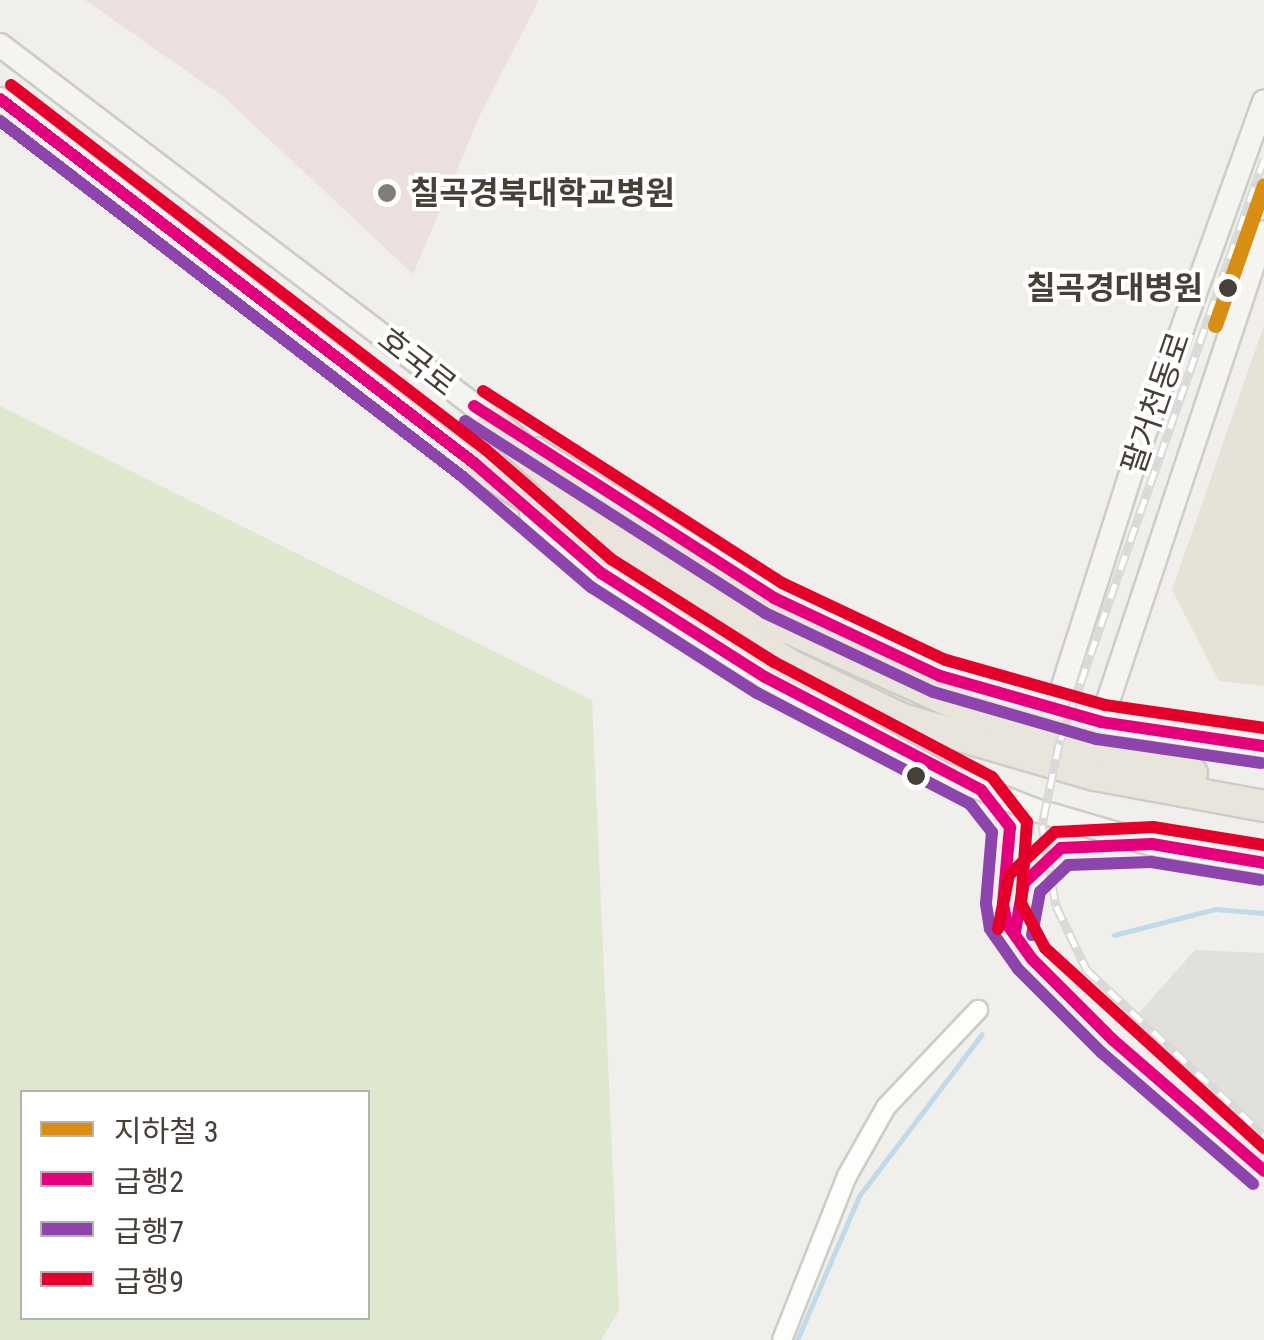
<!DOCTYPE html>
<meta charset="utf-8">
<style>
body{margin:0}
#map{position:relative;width:1264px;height:1340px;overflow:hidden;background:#f1efeb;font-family:"Roboto Condensed","Noto Sans KR",sans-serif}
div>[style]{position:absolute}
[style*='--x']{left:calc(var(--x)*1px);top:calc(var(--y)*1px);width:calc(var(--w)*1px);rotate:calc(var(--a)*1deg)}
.education>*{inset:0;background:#e6e2d7}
.medical>*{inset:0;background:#ebe0dd}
.green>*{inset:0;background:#dee8ce}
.parking>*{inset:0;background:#e2e0dc}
.stream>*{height:5px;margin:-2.5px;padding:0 2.5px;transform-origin:2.5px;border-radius:2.5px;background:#c0daea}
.roads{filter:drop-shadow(2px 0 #ceccc9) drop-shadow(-2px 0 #ceccc9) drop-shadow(0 2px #ceccc9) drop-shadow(0 -2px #ceccc9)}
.street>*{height:18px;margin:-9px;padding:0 9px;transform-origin:9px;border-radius:9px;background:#fdfdfc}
.secondary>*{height:22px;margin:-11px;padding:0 11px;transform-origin:11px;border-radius:11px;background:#f6f4f0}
.highway>*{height:30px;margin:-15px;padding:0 15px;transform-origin:15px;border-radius:15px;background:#eae5dc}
.rail>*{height:9px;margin-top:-4.5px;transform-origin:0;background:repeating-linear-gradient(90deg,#fff 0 15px,#d9d9d8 0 30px);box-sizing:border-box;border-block:2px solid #d9d9d8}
.bus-1>*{height:12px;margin:-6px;padding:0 6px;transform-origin:6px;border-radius:6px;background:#e5007d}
.bus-2>*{height:12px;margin:-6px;padding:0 6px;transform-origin:6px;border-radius:6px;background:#8e44ad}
.bus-3>*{height:12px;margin:-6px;padding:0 6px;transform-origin:6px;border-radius:6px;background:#e4002b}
.metro-1>*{height:15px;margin:-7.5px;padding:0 7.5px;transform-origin:7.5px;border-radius:7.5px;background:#d88e12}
.dots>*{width:28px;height:28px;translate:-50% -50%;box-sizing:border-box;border:5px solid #fff;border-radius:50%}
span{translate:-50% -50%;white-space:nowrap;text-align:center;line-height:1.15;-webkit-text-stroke:8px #fff;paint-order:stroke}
.poi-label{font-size:32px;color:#464038;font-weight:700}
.left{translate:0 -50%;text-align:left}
.stop-label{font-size:32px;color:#464038;font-weight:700}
.right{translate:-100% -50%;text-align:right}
.street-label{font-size:32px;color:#464038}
.legend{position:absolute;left:20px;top:1090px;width:350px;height:230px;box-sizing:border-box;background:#fff;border:2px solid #b5b3af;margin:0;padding:12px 18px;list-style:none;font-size:30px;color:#464038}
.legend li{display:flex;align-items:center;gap:20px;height:50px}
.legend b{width:50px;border:2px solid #b5b3af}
</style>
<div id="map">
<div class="education">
<i style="clip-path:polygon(1264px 325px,1264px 686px,1219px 681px,1172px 590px)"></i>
</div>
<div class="medical">
<i style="clip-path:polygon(85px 0,539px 0,481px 113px,413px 274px,225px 98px)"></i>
</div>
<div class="green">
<i style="clip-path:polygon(evenodd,0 406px,592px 700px,619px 1310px,601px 1340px,0 1340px,0 406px,22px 1092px,368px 1092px,368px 1318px,22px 1318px,22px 1092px)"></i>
</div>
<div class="parking">
<i style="clip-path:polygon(1195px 950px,1264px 953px,1264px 1148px,1126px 1027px)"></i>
</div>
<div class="stream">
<i style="--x:1114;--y:935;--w:104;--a:-14.4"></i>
<i style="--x:1215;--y:909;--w:49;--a:4.7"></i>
<i style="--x:797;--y:1340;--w:157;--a:-66.7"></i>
<i style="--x:859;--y:1196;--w:203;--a:-52.8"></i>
</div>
<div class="roads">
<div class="street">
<i style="--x:782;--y:1340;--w:176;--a:-68.4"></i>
<i style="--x:847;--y:1176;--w:79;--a:-60.5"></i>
<i style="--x:886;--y:1107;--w:134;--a:-46.5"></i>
</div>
<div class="secondary">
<i style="--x:0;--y:45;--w:634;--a:37.25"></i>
<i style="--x:0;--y:99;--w:611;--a:37.62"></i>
<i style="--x:536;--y:449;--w:281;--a:32"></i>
<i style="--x:774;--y:598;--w:183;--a:25.2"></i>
<i style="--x:940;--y:676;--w:167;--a:15.9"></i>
<i style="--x:1101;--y:722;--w:165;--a:8.4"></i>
<i style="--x:531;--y:513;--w:92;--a:40.6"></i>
<i style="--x:601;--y:573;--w:194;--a:32.4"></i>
<i style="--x:765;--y:677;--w:200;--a:28.6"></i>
<i style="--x:941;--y:773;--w:98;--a:21.6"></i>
<i style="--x:1032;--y:809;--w:125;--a:16.3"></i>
<i style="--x:1152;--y:844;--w:114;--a:9.6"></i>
<i style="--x:1056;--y:708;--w:260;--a:-72.3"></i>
<i style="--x:1135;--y:460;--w:381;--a:-70.2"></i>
<i style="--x:1101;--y:722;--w:516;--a:-71.6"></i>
</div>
<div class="highway">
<i style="--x:492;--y:422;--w:120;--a:42.3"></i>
<i style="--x:581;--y:503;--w:242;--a:31.1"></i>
<i style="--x:788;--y:628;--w:194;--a:24.3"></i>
<i style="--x:965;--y:708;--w:236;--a:16"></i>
<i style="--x:474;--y:463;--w:377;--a:32.6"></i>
<i style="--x:792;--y:666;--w:122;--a:25.7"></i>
<i style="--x:902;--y:719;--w:201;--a:16.2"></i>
<i style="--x:1095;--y:775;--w:172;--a:10.4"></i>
</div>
</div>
<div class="rail">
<i style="--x:1264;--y:159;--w:620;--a:109.31"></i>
<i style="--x:1059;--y:744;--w:83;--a:101.9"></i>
<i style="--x:1042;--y:825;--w:82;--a:80.2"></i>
<i style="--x:1056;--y:906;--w:71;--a:64.2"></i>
<i style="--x:1087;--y:970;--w:242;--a:43"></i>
</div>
<div class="bus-1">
<i style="--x:0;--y:99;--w:598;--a:37.52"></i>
<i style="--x:474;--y:463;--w:168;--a:40.9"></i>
<i style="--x:601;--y:573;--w:194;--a:32.4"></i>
<i style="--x:765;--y:677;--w:244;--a:27.6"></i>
<i style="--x:981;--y:790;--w:47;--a:51.9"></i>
<i style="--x:1010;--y:827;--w:77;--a:95.2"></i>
<i style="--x:1003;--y:904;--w:20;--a:79"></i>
<i style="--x:1007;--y:924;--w:43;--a:54.5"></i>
<i style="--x:1032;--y:959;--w:115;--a:45"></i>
<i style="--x:1113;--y:1040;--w:200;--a:40.9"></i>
<i style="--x:474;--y:406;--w:356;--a:32.6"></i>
<i style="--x:774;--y:598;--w:183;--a:25.2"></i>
<i style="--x:940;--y:676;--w:167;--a:15.9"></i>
<i style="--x:1101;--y:722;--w:165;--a:8.4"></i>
<i style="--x:1015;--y:932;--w:50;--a:-79.6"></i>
<i style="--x:1024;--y:883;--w:51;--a:-43.4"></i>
<i style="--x:1061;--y:848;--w:91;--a:-2.5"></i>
<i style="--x:1152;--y:844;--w:114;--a:9.6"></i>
</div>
<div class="bus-2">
<i style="--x:0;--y:121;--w:584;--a:37.56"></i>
<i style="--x:463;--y:477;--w:169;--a:40.7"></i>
<i style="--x:591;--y:587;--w:197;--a:32.6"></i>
<i style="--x:757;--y:693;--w:240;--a:27.5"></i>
<i style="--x:970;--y:804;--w:36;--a:52"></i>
<i style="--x:992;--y:832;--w:72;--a:94.8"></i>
<i style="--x:986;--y:904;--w:25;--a:81"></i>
<i style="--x:990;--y:929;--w:49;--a:55"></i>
<i style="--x:1018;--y:969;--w:119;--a:45"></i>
<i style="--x:1102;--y:1053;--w:200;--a:40.9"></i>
<i style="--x:465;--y:421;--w:356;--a:32.6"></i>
<i style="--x:765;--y:613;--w:186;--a:25.2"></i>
<i style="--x:933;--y:692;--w:170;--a:16.1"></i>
<i style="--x:1096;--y:739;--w:167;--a:8.3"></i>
<i style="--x:1032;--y:935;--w:44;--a:-79.5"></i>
<i style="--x:1040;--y:892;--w:39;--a:-44"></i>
<i style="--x:1068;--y:865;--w:83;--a:-2.1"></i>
<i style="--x:1151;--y:862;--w:111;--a:9.3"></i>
</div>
<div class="bus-3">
<i style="--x:11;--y:85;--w:598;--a:37.52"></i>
<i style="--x:485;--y:449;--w:167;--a:41.1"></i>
<i style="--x:611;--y:559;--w:193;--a:32.3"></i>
<i style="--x:774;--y:662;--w:246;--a:27.8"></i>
<i style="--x:992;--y:777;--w:57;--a:52.1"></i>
<i style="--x:1027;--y:822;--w:81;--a:94.2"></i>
<i style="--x:1021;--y:903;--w:51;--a:61.9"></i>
<i style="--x:1045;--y:948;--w:297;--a:42.4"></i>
<i style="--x:483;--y:391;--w:355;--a:32.7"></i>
<i style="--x:782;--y:583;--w:181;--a:25.2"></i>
<i style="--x:946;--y:660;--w:165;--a:15.8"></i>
<i style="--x:1105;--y:705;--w:161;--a:8.2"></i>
<i style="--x:998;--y:929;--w:55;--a:-78.5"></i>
<i style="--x:1009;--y:875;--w:63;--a:-43.1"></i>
<i style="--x:1055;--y:832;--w:98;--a:-2.9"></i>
<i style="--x:1153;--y:827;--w:112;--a:9.2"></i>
</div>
<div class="metro-1">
<i style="--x:1215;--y:325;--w:148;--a:-70.7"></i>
</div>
<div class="dots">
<i style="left:387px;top:193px;background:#827d77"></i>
<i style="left:1228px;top:288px;background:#464038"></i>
<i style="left:916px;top:776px;background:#464038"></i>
</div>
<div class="poi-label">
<span class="left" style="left:410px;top:193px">칠곡경북대학교병원</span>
</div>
<div class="stop-label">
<span class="right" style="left:1203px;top:288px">칠곡경대병원</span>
</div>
<div class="street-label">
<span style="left:417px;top:362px;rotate:38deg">호국로</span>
<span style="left:1156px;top:403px;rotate:-71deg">팔거천동로</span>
</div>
<ul class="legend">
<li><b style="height:12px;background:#d88e12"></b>지하철 3</li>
<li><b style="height:12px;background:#e5007d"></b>급행2</li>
<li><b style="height:12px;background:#8e44ad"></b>급행7</li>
<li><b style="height:12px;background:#e4002b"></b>급행9</li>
</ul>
</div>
